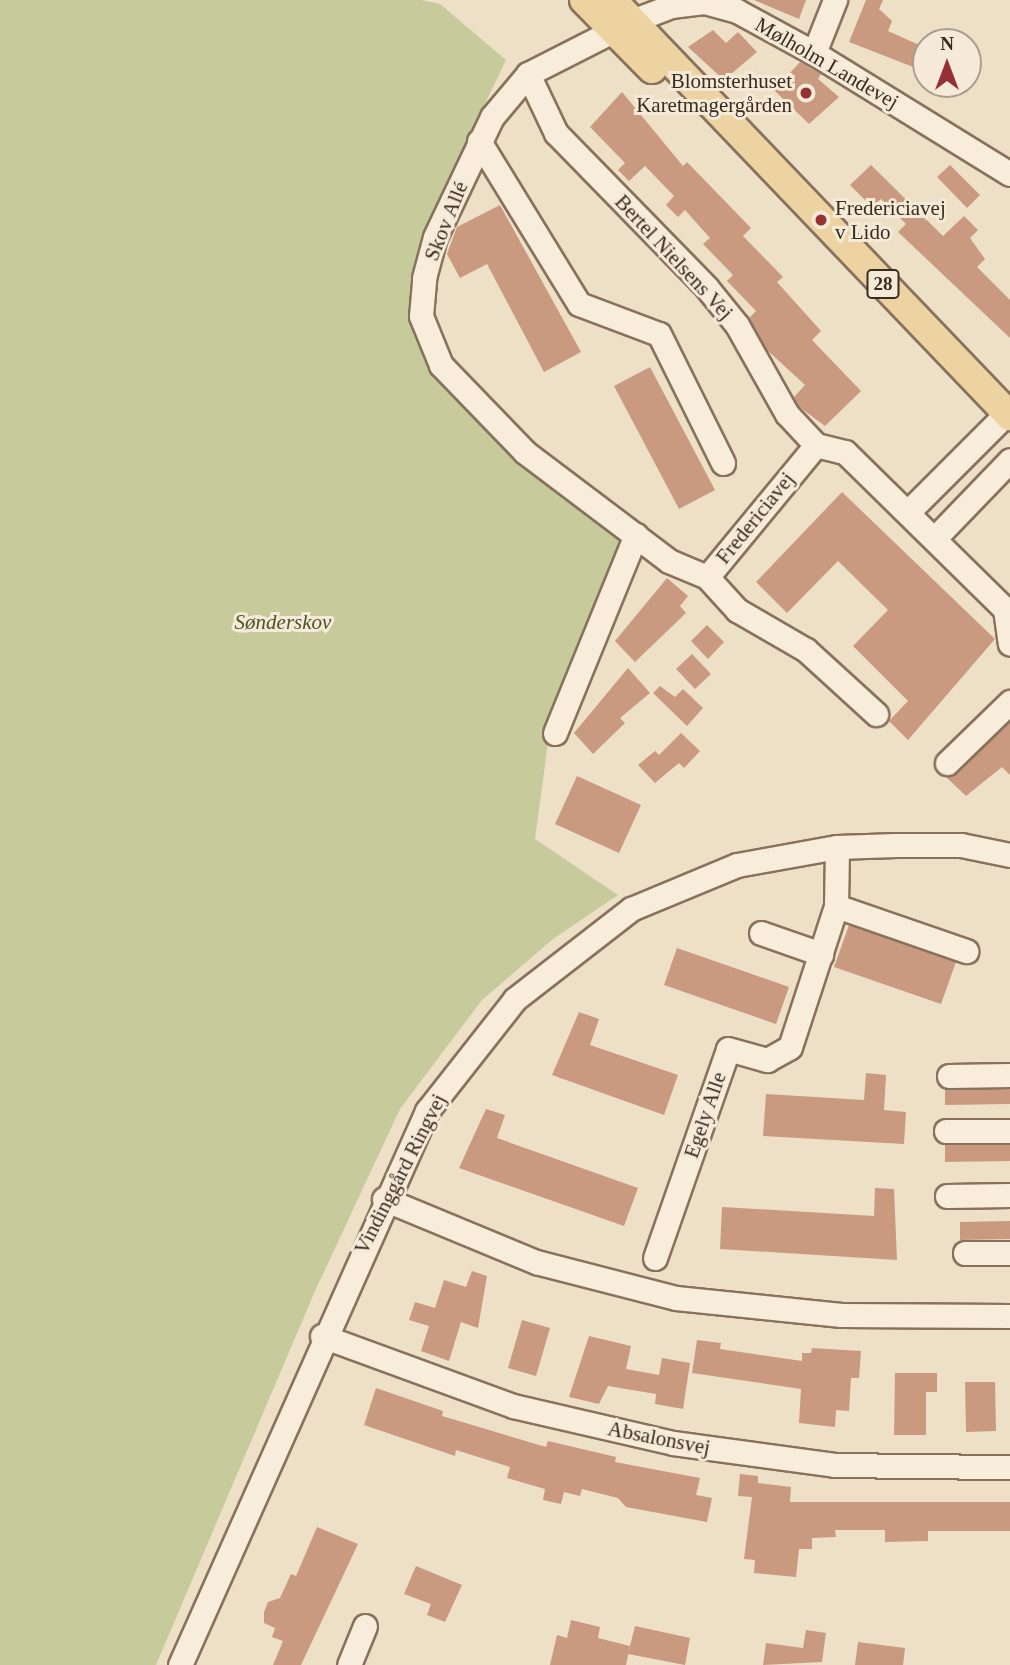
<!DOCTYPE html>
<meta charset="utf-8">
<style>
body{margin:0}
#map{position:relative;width:1010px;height:1665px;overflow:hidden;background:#ede0c7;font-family:"Times New Roman",serif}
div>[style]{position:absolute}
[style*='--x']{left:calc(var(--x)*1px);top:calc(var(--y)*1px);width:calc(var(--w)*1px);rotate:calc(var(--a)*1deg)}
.green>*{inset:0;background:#c7cb9c}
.building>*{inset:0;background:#c99a7f}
.roads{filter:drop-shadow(2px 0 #88725d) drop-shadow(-2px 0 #88725d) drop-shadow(0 2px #88725d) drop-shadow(0 -2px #88725d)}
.minor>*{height:23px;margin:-11.5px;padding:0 11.5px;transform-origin:11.5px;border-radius:11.5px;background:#f8eddb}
.major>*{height:28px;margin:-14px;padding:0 14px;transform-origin:14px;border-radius:14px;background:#edd2a2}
.dots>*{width:19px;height:19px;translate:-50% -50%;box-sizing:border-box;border:4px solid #f4ead7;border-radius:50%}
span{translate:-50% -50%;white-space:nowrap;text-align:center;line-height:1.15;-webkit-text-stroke:6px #f4ead7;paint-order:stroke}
.shield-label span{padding:2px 5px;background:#f4ead7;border:2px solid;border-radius:5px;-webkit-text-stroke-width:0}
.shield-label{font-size:19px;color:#392b20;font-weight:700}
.street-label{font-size:21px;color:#392b20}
.poi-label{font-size:21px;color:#392b20}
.right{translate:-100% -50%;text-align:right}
.left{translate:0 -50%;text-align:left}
.park-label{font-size:21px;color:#4b5428;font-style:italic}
.north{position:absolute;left:912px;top:28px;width:70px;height:70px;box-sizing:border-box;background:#f4ead7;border:2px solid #a99e8e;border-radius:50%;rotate:0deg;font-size:19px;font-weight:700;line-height:28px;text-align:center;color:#392b20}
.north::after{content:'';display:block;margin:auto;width:24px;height:32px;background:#943036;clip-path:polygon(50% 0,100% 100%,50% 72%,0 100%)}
</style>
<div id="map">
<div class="green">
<i style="clip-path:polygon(0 0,421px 0,440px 4px,506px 60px,428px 223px,416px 266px,444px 379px,624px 535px,552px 713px,535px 839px,618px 895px,553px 939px,482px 1000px,400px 1109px,315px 1291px,156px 1665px,0 1665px)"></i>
</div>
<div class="building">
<i style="clip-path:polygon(754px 0,806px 0,799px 19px)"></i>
<i style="clip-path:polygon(866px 0,883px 0,879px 9px,892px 21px,888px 31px,926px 48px,926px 72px,849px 42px)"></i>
<i style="clip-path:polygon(713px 30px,726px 43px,738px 32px,757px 52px,724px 80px,688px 47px)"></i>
<i style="clip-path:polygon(800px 62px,821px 74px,818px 79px,839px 97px,809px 124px,774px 90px)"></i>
<i style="clip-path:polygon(622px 92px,683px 166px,687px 162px,751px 228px,743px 236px,783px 277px,777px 282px,821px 331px,812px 340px,861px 391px,825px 426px,798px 406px,794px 397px,805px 385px,767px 350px,749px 318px,756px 311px,727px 281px,733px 275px,703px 244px,710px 238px,685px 210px,678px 217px,666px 205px,674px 196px,645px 166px,629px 181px,618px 170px,625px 163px,590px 127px)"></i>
<i style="clip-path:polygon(871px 165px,943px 236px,964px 216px,978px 230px,970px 238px,985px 259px,977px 267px,1010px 300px,1010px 338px,898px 232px,906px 224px,881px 199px,872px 207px,850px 185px)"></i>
<i style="clip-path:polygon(950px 165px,980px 195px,967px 208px,937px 177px)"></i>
<i style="clip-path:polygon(500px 205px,581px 352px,544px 372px,487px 264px,460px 278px,447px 254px,457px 227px)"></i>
<i style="clip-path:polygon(650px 367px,715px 490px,679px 509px,614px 386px)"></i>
<i style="clip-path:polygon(842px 492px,995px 639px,908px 740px,889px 721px,908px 701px,853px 646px,888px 610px,838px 561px,787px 613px,756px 582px)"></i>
<i style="clip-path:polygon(667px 578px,688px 596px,680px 606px,686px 613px,635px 662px,615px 641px)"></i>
<i style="clip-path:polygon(707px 625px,724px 642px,708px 659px,691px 641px)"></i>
<i style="clip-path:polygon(692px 654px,711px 674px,695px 689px,676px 669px)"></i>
<i style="clip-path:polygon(628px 668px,650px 693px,620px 718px,625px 723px,593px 754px,574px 733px)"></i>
<i style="clip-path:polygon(660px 686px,675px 697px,683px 689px,703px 708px,687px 726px,653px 693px)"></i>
<i style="clip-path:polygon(1010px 721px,1010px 775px,1002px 767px,966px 796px,946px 777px)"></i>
<i style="clip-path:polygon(681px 733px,700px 751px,684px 768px,679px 763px,655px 783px,638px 765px,655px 751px,659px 755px)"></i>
<i style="clip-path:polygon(577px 776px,641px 805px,619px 853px,555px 824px)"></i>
<i style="clip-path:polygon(849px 925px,956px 962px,941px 1004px,834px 967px)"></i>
<i style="clip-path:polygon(677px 948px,789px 987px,776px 1024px,664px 985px)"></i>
<i style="clip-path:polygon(579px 1012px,599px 1019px,590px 1045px,678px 1075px,664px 1115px,552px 1075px)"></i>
<i style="clip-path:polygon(866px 1073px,886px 1075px,884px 1110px,906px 1112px,904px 1144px,763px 1136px,766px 1094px,864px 1100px)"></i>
<i style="clip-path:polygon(945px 1089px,1010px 1089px,1010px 1104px,945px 1105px)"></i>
<i style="clip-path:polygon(486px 1109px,505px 1115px,497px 1138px,638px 1188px,624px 1226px,459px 1168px)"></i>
<i style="clip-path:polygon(945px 1145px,1010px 1145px,1010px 1161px,945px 1162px)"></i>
<i style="clip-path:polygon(875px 1188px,894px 1189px,897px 1260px,720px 1249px,722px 1207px,874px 1216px)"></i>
<i style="clip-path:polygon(1010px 1221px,1010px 1239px,960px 1240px,960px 1222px)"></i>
<i style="clip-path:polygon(472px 1271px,487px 1276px,478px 1328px,461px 1322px,449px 1361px,421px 1351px,429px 1326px,409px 1320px,415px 1302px,435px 1308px,444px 1280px,466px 1287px)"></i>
<i style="clip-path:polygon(522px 1320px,550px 1328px,536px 1376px,508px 1368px)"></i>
<i style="clip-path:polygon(589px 1336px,631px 1346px,626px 1369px,659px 1375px,662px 1358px,690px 1363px,683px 1409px,655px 1404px,656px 1394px,608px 1386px,599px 1404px,569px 1397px)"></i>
<i style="clip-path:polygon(697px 1340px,721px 1343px,720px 1349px,802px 1361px,802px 1353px,811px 1353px,812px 1348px,861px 1351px,859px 1378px,851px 1378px,849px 1411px,836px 1410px,835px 1427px,799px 1423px,801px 1389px,692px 1373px)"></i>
<i style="clip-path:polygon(895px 1373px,937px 1373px,937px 1392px,926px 1392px,926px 1435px,894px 1435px)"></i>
<i style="clip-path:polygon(965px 1382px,995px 1382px,996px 1431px,966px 1432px)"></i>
<i style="clip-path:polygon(376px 1388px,443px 1411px,442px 1416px,546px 1447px,548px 1441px,616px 1457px,615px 1462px,700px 1478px,696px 1495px,712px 1498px,707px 1522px,626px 1507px,618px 1498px,582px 1489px,580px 1496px,564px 1492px,561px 1504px,543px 1500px,545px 1489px,507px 1478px,510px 1467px,456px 1450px,455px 1456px,364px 1425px)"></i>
<i style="clip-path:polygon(740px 1474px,758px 1476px,758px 1483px,791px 1487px,790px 1502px,1010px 1502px,1010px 1531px,928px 1531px,928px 1541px,885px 1542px,885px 1530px,835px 1530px,836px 1537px,812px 1538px,812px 1549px,799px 1549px,796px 1577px,754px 1573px,755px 1560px,744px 1559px,752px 1497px,738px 1496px)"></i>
<i style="clip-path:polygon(317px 1527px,358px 1544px,301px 1665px,273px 1665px,283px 1641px,272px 1637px,275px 1628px,264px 1623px,264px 1612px,268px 1602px,280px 1598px,291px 1574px,296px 1576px)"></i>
<i style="clip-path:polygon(416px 1566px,462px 1585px,445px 1622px,427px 1615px,431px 1604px,404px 1594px)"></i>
<i style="clip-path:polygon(571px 1620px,600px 1627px,598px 1638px,630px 1646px,626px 1665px,550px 1665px,557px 1635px,567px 1638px)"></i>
<i style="clip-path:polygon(635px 1626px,690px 1638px,685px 1665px,628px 1654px)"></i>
<i style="clip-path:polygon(806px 1630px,826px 1633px,822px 1662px,763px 1665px,766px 1643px,803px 1648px)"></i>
<i style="clip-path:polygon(858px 1642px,905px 1648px,903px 1665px,855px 1665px)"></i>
</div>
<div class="roads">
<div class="minor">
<i style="--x:814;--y:53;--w:57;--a:-68.4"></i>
<i style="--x:528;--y:74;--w:65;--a:64.6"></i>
<i style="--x:556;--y:133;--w:216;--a:45.7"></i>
<i style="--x:707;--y:288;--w:48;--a:51"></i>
<i style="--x:737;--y:325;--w:102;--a:60.7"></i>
<i style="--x:787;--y:414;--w:42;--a:46.9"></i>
<i style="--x:479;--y:141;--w:191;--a:58.5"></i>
<i style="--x:579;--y:304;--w:85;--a:20.6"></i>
<i style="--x:659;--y:334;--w:144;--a:63.6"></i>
<i style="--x:816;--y:445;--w:171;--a:129.5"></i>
<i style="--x:707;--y:577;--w:45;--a:47.7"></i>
<i style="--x:737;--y:610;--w:80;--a:30.1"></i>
<i style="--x:806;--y:650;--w:95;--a:42.4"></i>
<i style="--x:816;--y:445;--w:30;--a:14"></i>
<i style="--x:845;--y:452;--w:224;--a:44.5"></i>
<i style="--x:1005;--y:609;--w:35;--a:82"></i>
<i style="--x:908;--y:512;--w:140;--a:-45"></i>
<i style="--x:935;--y:538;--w:108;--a:-46.1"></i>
<i style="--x:707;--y:577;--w:41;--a:-157.2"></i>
<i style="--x:669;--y:561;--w:181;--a:-142.9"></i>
<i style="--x:525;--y:452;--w:121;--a:-134"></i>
<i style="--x:441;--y:365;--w:53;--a:-112.2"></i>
<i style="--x:421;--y:316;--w:38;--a:-85"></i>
<i style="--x:424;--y:278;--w:42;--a:-75"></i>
<i style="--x:435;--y:237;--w:133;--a:-64.6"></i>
<i style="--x:492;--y:117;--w:56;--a:-50.1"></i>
<i style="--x:528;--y:74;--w:117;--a:-27"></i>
<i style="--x:632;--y:21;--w:42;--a:-21"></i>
<i style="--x:671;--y:6;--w:33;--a:-7"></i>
<i style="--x:704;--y:2;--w:34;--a:15"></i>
<i style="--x:737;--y:11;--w:88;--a:28.6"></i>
<i style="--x:814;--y:53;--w:230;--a:31.7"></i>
<i style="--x:555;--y:733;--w:214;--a:-67.8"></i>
<i style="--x:947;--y:763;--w:88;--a:-44.1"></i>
<i style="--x:836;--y:906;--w:138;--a:19.1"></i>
<i style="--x:761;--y:933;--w:64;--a:19.3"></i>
<i style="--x:949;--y:1076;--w:61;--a:-0.9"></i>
<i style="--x:946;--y:1131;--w:64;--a:0"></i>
<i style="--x:947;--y:1196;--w:63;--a:-0.9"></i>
<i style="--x:384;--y:1199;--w:165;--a:22.5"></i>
<i style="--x:536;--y:1262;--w:145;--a:14.4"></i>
<i style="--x:676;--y:1298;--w:166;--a:5.9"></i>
<i style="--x:841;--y:1315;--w:169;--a:0.3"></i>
<i style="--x:965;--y:1253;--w:45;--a:0"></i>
<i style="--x:655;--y:1258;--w:221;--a:-70.7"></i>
<i style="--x:728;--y:1049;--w:41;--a:15.8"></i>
<i style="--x:767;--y:1060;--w:26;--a:-29"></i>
<i style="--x:790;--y:1047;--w:148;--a:-71.9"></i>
<i style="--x:836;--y:906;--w:59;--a:-89"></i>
<i style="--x:322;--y:1336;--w:203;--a:20.1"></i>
<i style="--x:513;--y:1406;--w:164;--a:13"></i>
<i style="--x:673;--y:1443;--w:163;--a:7.7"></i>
<i style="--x:835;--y:1465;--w:175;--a:0.7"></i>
<i style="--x:180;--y:1665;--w:607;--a:-65.97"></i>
<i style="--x:427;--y:1111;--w:142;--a:-51.8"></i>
<i style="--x:515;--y:999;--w:147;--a:-37.8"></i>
<i style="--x:631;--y:909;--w:115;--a:-22.5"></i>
<i style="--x:737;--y:865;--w:102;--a:-10.2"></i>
<i style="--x:837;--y:847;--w:59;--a:-1.9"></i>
<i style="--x:896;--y:845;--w:65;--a:0"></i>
<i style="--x:961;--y:845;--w:50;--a:11.5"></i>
<i style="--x:349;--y:1665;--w:42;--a:-67.7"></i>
</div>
<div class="major">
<i style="--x:584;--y:0;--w:97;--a:45.4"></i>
<i style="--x:612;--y:0;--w:576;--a:46.27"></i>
</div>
</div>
<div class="dots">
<i style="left:806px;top:93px;background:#943036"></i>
<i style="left:821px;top:220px;background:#943036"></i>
</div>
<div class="shield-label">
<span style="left:883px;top:284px">28</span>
</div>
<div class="street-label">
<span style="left:827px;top:63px;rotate:30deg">Mølholm Landevej</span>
<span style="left:446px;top:221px;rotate:-68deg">Skov Allé</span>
<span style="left:674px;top:257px;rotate:47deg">Bertel Nielsens Vej</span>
<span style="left:755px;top:518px;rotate:-51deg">Fredericiavej</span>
<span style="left:705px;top:1115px;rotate:-71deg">Egely Alle</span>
<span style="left:400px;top:1174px;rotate:-63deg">Vindinggård Ringvej</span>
<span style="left:659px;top:1438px;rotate:11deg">Absalonsvej</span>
</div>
<div class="poi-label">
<span class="right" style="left:792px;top:93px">Blomsterhuset<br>Karetmagergården</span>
<span class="left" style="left:835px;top:220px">Fredericiavej<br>v Lido</span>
</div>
<div class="park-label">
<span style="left:283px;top:622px">Sønderskov</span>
</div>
<div class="north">N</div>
</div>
